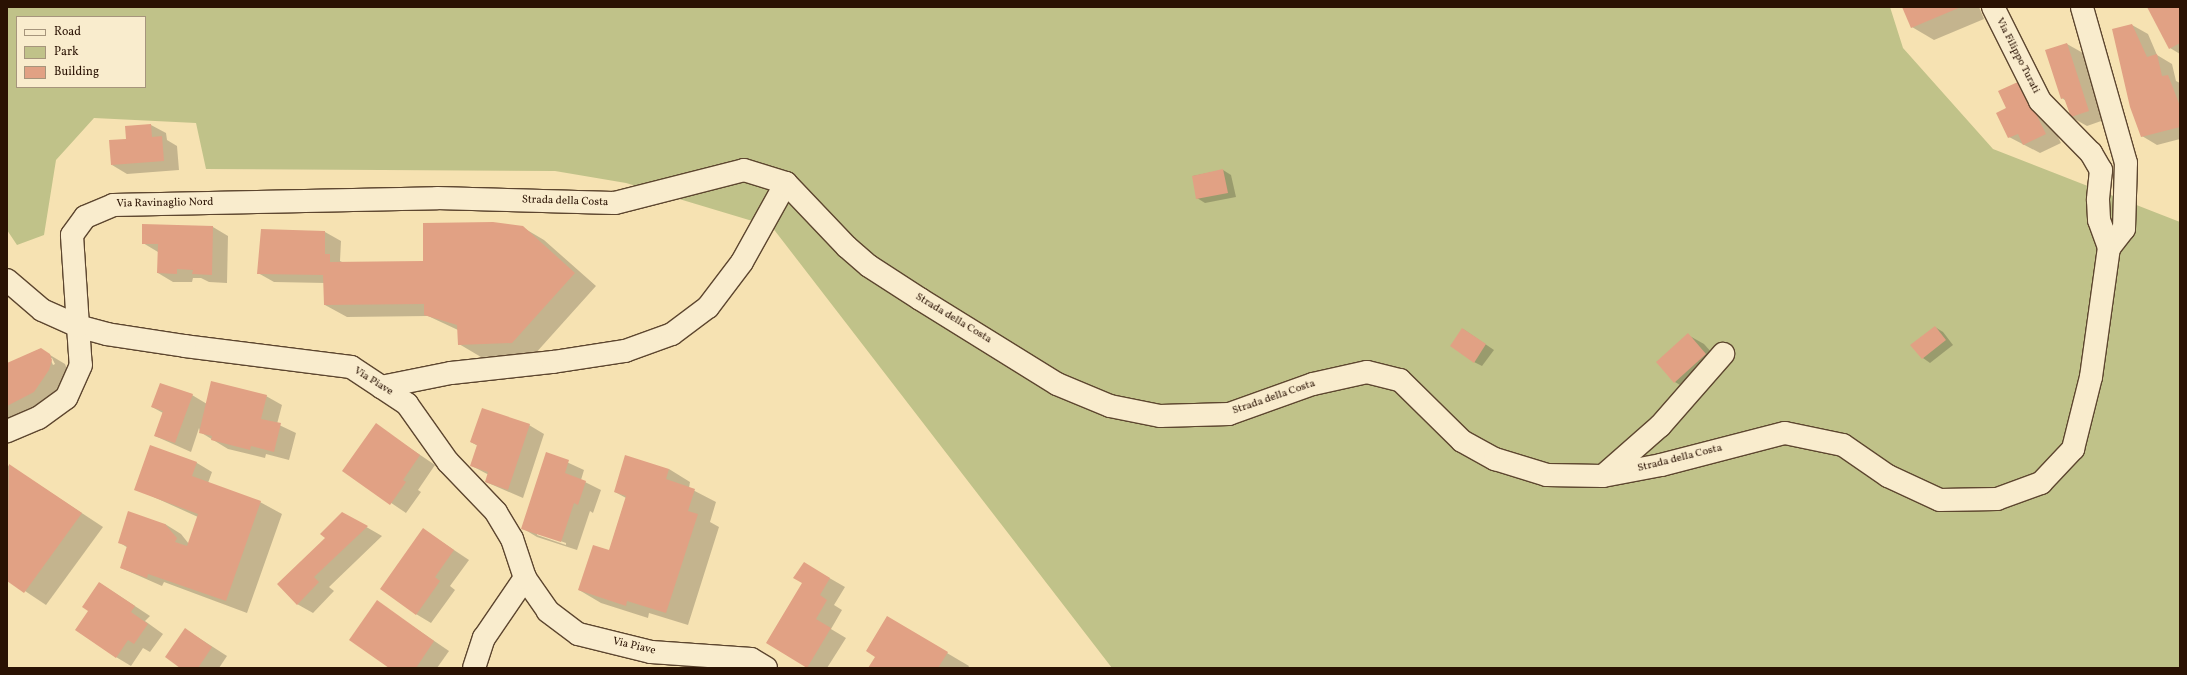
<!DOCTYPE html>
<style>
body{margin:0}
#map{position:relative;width:2187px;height:675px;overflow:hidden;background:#f6e2b2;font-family:Vollkorn,serif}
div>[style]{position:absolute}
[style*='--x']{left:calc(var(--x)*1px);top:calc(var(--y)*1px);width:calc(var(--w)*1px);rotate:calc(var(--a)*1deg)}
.green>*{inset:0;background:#c0c289}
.shadow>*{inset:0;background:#0003}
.building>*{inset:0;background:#e1a184}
.roads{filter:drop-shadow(1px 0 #5d462f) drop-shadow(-1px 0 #5d462f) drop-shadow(0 1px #5d462f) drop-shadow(0 -1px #5d462f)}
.minor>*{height:22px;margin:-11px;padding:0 11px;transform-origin:11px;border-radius:11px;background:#f9eccd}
span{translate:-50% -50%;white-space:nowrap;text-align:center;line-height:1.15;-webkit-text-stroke:3px #f9eccd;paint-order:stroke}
.street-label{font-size:11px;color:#2a1203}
.frame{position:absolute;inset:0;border:8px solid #2a1203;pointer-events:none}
.legend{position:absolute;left:16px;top:16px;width:130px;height:72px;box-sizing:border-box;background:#f9eccd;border:1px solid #a6957c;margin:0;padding:5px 7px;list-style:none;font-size:12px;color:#2a1203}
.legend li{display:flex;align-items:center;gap:8px;height:20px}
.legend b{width:20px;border:1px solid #a6957c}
</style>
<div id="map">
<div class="green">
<i style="clip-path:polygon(evenodd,7px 7px,1890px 7px,1903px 48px,1993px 149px,2180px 222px,2180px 668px,1112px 668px,772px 227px,626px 183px,555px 171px,206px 169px,196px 123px,94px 118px,56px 160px,44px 235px,17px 245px,7px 230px,7px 7px,17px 17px,145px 17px,145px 87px,17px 87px,17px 17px)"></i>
</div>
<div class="shadow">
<i style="clip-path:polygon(1903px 7px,1979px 7px,1984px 19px,1934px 40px,1912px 27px)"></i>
<i style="clip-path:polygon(2148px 7px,2180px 7px,2180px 54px,2170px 48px)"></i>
<i style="clip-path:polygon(2132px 25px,2148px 34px,2157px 55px,2172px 64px,2176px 81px,2180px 83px,2180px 139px,2157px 145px,2142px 136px)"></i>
<i style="clip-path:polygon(2067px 44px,2083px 53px,2104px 120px,2087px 126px,2071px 117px,2066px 101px,2062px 98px,2047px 50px)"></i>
<i style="clip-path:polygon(2035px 91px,2061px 143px,2040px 153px,2009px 137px,2007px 108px)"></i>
<i style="clip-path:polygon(151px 125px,166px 133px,167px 140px,177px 146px,179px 170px,127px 174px,112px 165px)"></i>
<i style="clip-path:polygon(1223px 170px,1231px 175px,1236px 197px,1205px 203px,1197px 198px,1193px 176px)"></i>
<i style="clip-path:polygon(143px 225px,213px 227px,228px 236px,227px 283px,209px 282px,201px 278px,193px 278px,192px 282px,173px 282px,158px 273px,158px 252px,143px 243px)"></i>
<i style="clip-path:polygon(522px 227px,544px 240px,596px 286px,534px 355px,481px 357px,459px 344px,458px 330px,428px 316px,347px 317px,325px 305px,325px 283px,274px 282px,258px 273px,262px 230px,325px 232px,341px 241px,340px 261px,344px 263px,424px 262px)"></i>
<i style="clip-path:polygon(1935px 327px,1943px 332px,1953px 345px,1930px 363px,1923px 358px)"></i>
<i style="clip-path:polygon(1463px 329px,1494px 350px,1482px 366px,1474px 362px)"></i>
<i style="clip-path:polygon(1688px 335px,1704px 344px,1721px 363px,1690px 391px,1675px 382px)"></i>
<i style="clip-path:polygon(evenodd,40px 349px,65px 364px,67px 369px,64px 379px,49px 400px,7px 421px,7px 364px,40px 349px,50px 358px,52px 358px,55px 364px,53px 365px,50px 358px)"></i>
<i style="clip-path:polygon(192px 395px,207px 404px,266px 396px,282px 405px,277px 424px,296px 433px,289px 460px,266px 454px,265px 458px,228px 449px,200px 432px,199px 428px,191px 452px,155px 436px,163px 413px,152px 407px)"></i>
<i style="clip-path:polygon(376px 425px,435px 465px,418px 490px,421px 492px,406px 513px,344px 471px)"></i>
<i style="clip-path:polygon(529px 425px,544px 434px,523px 498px,486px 482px,489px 475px,472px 466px,478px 446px,471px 442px)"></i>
<i style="clip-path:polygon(150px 447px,197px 463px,212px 472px,208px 483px,260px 502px,282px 514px,247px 613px,164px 582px,162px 586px,121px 568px,128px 548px,119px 542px,165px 524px,181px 534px,189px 544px,198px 517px,136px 489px)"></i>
<i style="clip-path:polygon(evenodd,547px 453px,584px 470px,581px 480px,601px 490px,593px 513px,590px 511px,577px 550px,537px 537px,522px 528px,547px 453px,537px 533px,566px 543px,566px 545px,537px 535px,537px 533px)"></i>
<i style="clip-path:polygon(9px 465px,103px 527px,46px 605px,7px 579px,7px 468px)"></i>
<i style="clip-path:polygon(669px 469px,690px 482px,689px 488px,716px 502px,710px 522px,719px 527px,688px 625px,649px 613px,648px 618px,601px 603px,579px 590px,609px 552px,626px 498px,615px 492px)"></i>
<i style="clip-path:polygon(342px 513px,382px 536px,329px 587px,334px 591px,313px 613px,297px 604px,326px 538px)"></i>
<i style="clip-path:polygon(424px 530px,469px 560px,450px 586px,455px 590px,431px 623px,416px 614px)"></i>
<i style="clip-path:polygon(819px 572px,845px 587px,834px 605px,842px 610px,831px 629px,846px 638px,827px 668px,809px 668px,768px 642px)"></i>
<i style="clip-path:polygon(100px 583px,150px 616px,145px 621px,163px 634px,150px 652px,143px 648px,131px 666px,116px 657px,89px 610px)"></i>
<i style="clip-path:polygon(377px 602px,449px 651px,437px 668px,390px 668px)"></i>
<i style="clip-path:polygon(185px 629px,227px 656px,219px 668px,182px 668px)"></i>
<i style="clip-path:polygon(908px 630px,969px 666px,968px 668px,869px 668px)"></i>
</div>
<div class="building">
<i style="clip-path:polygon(1902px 7px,1961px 7px,1911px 28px)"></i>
<i style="clip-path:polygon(2147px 7px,2180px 7px,2180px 43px,2169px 49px)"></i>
<i style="clip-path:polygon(2132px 24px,2147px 57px,2157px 54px,2162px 76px,2168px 75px,2180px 106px,2180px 127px,2141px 137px,2130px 107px,2112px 29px)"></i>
<i style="clip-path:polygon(2067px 43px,2089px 111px,2071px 117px,2064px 98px,2061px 99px,2045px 50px)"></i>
<i style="clip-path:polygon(2020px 81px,2046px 134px,2023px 145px,2018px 134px,2008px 138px,1996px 113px,2006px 108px,1998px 91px)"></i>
<i style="clip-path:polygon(151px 124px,152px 137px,162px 136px,164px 161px,111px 165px,109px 140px,126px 139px,125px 126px)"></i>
<i style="clip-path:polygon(1223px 169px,1228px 193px,1196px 199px,1192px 176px)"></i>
<i style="clip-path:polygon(493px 222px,523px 226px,575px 273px,512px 343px,458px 345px,457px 325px,424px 315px,424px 304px,324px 305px,323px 275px,257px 274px,261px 229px,325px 231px,325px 254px,330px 254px,330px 262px,423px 261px,423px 223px)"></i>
<i style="clip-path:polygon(142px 224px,213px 226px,212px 275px,192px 274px,193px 270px,177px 269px,177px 274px,157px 273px,158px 244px,142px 244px)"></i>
<i style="clip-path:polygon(1935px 326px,1946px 340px,1922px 359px,1910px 345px)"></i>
<i style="clip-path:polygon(1462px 328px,1486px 344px,1474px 363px,1450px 346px)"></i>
<i style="clip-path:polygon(1688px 333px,1706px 354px,1674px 383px,1656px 362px)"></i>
<i style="clip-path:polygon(41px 348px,50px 354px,52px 360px,49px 370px,34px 392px,7px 406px,7px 363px)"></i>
<i style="clip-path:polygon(211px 381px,267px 395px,261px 419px,281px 423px,274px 452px,251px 446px,250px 450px,211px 440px,212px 436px,199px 433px)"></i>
<i style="clip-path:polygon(160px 383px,193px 394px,175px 443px,154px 436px,163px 411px,151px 407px)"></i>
<i style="clip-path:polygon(482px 408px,530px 424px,508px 490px,485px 482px,488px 472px,470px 466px,477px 445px,470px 442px)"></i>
<i style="clip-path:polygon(376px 423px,420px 455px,403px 480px,406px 482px,390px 505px,342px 471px)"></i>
<i style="clip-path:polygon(150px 445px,197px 462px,192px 476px,261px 501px,226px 601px,148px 574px,147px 578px,120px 568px,127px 546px,118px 543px,128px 511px,165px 524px,177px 538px,175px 542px,187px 546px,198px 514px,134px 490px)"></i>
<i style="clip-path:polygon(546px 452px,569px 460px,565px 473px,586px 481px,578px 505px,574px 503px,561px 542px,521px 529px)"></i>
<i style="clip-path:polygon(625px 455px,669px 469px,666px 479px,695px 489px,688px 511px,698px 514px,666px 613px,627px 601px,626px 606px,578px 590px,593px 545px,609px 550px,626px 496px,614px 492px)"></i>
<i style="clip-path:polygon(9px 464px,82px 513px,24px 593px,7px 581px)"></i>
<i style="clip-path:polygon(342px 512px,368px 526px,314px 577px,319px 582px,297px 605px,277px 584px,325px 538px,320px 534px)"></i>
<i style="clip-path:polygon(423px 528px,454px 550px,435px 577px,440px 581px,416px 615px,380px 589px)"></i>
<i style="clip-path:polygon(804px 562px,830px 578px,820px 595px,827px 600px,816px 619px,831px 628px,807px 668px,766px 643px,802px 583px,793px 578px)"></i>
<i style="clip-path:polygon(99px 582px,135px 606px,131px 612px,148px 624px,134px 644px,128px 640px,116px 658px,75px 630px,88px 611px,82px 607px)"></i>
<i style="clip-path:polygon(377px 600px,434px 641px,416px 668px,389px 668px,349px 640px)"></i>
<i style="clip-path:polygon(887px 616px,948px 652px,938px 668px,868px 668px,875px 657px,866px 651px)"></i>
<i style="clip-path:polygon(185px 628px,212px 647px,198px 668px,180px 668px,165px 657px)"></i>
</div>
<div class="roads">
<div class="minor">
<i style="--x:1993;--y:7;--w:105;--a:63.4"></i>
<i style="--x:2040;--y:101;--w:73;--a:45.6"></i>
<i style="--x:2091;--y:153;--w:20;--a:60"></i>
<i style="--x:2101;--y:170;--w:30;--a:96"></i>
<i style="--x:2098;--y:200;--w:20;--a:87"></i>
<i style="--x:2099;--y:220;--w:30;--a:70"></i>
<i style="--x:7;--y:280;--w:46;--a:40.6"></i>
<i style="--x:42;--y:310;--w:39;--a:24"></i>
<i style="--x:78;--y:326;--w:39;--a:86"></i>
<i style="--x:81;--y:365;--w:36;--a:114"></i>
<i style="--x:66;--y:398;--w:34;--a:144"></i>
<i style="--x:38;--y:418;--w:34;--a:157"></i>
<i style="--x:381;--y:387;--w:71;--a:-11.3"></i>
<i style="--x:451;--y:373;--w:103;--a:-6.2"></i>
<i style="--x:553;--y:362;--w:73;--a:-8.7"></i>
<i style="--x:625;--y:351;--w:50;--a:-19.9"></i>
<i style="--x:672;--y:334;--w:45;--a:-36.9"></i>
<i style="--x:708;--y:307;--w:56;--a:-52.9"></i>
<i style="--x:742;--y:262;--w:90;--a:-60.9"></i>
<i style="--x:1603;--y:476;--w:76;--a:-41.3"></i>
<i style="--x:1660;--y:426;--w:96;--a:-48.8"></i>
<i style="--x:474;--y:668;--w:32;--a:-72"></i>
<i style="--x:484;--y:638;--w:73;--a:-55.7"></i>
<i style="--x:766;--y:668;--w:17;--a:-149"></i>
<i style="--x:751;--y:659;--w:100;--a:-176"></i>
<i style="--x:651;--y:652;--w:75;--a:-166.1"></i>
<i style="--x:578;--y:634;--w:38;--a:-143"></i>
<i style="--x:548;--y:611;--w:40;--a:-124.9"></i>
<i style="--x:525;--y:578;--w:41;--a:-108.4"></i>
<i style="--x:512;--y:539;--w:31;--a:-121"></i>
<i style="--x:496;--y:512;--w:69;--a:-133.8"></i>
<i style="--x:448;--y:462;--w:71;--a:-125.3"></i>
<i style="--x:407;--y:404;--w:67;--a:-146.5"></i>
<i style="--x:351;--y:367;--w:167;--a:-172.8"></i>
<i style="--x:185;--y:346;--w:79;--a:-171.3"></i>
<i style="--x:107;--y:334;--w:30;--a:-165"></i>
<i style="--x:78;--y:326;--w:91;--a:-93.8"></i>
<i style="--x:72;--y:235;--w:22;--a:-54"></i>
<i style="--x:85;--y:217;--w:30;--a:-23"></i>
<i style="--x:113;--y:205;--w:324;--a:-1.2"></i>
<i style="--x:437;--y:198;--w:178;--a:1.6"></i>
<i style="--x:615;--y:203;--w:133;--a:-14.3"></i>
<i style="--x:744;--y:170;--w:44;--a:17.2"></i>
<i style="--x:786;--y:183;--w:88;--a:46.4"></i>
<i style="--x:847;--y:247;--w:29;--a:41"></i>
<i style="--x:869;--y:266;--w:61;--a:32.9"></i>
<i style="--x:920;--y:299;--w:161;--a:31.8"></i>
<i style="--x:1057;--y:384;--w:57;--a:22.5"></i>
<i style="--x:1110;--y:406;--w:51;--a:11.3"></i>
<i style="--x:1160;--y:416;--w:69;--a:-1.7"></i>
<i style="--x:1229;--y:414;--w:89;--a:-19.7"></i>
<i style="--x:1313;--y:384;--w:55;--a:-12.5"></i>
<i style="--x:1367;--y:372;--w:34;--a:14"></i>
<i style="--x:1400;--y:380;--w:87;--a:44.5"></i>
<i style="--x:1462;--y:441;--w:38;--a:29"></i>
<i style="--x:1495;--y:459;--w:54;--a:17.1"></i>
<i style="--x:1547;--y:475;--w:56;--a:1"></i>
<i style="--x:1603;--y:476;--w:59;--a:-10.7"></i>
<i style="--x:1661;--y:465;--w:128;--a:-14.5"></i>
<i style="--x:1785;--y:433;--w:59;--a:11.7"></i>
<i style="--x:1843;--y:445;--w:55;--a:34.6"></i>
<i style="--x:1888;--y:476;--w:57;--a:24.8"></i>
<i style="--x:1940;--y:500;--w:57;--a:-1"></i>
<i style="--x:1997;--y:499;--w:47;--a:-20"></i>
<i style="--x:2041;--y:483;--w:47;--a:-46.7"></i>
<i style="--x:2073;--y:449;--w:74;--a:-76"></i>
<i style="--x:2091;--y:377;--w:130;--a:-82.1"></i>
<i style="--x:2109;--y:248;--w:24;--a:-52"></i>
<i style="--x:2124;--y:229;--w:66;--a:-88.3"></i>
<i style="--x:2126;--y:163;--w:162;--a:-105.8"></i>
</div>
</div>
<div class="street-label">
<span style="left:2017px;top:56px;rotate:63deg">Via Filippo Turati</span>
<span style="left:565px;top:202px;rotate:2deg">Strada della Costa</span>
<span style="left:165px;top:204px;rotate:-1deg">Via Ravinaglio Nord</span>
<span style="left:953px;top:319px;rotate:31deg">Strada della Costa</span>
<span style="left:373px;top:382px;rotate:32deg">Via Piave</span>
<span style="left:1274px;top:398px;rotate:-19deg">Strada della Costa</span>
<span style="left:1680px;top:459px;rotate:-14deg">Strada della Costa</span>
<span style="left:634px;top:647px;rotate:13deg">Via Piave</span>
</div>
<div class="frame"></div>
<ul class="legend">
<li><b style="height:5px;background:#f9eccd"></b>Road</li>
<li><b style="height:11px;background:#c0c289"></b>Park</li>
<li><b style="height:11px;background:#e1a184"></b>Building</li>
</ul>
</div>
